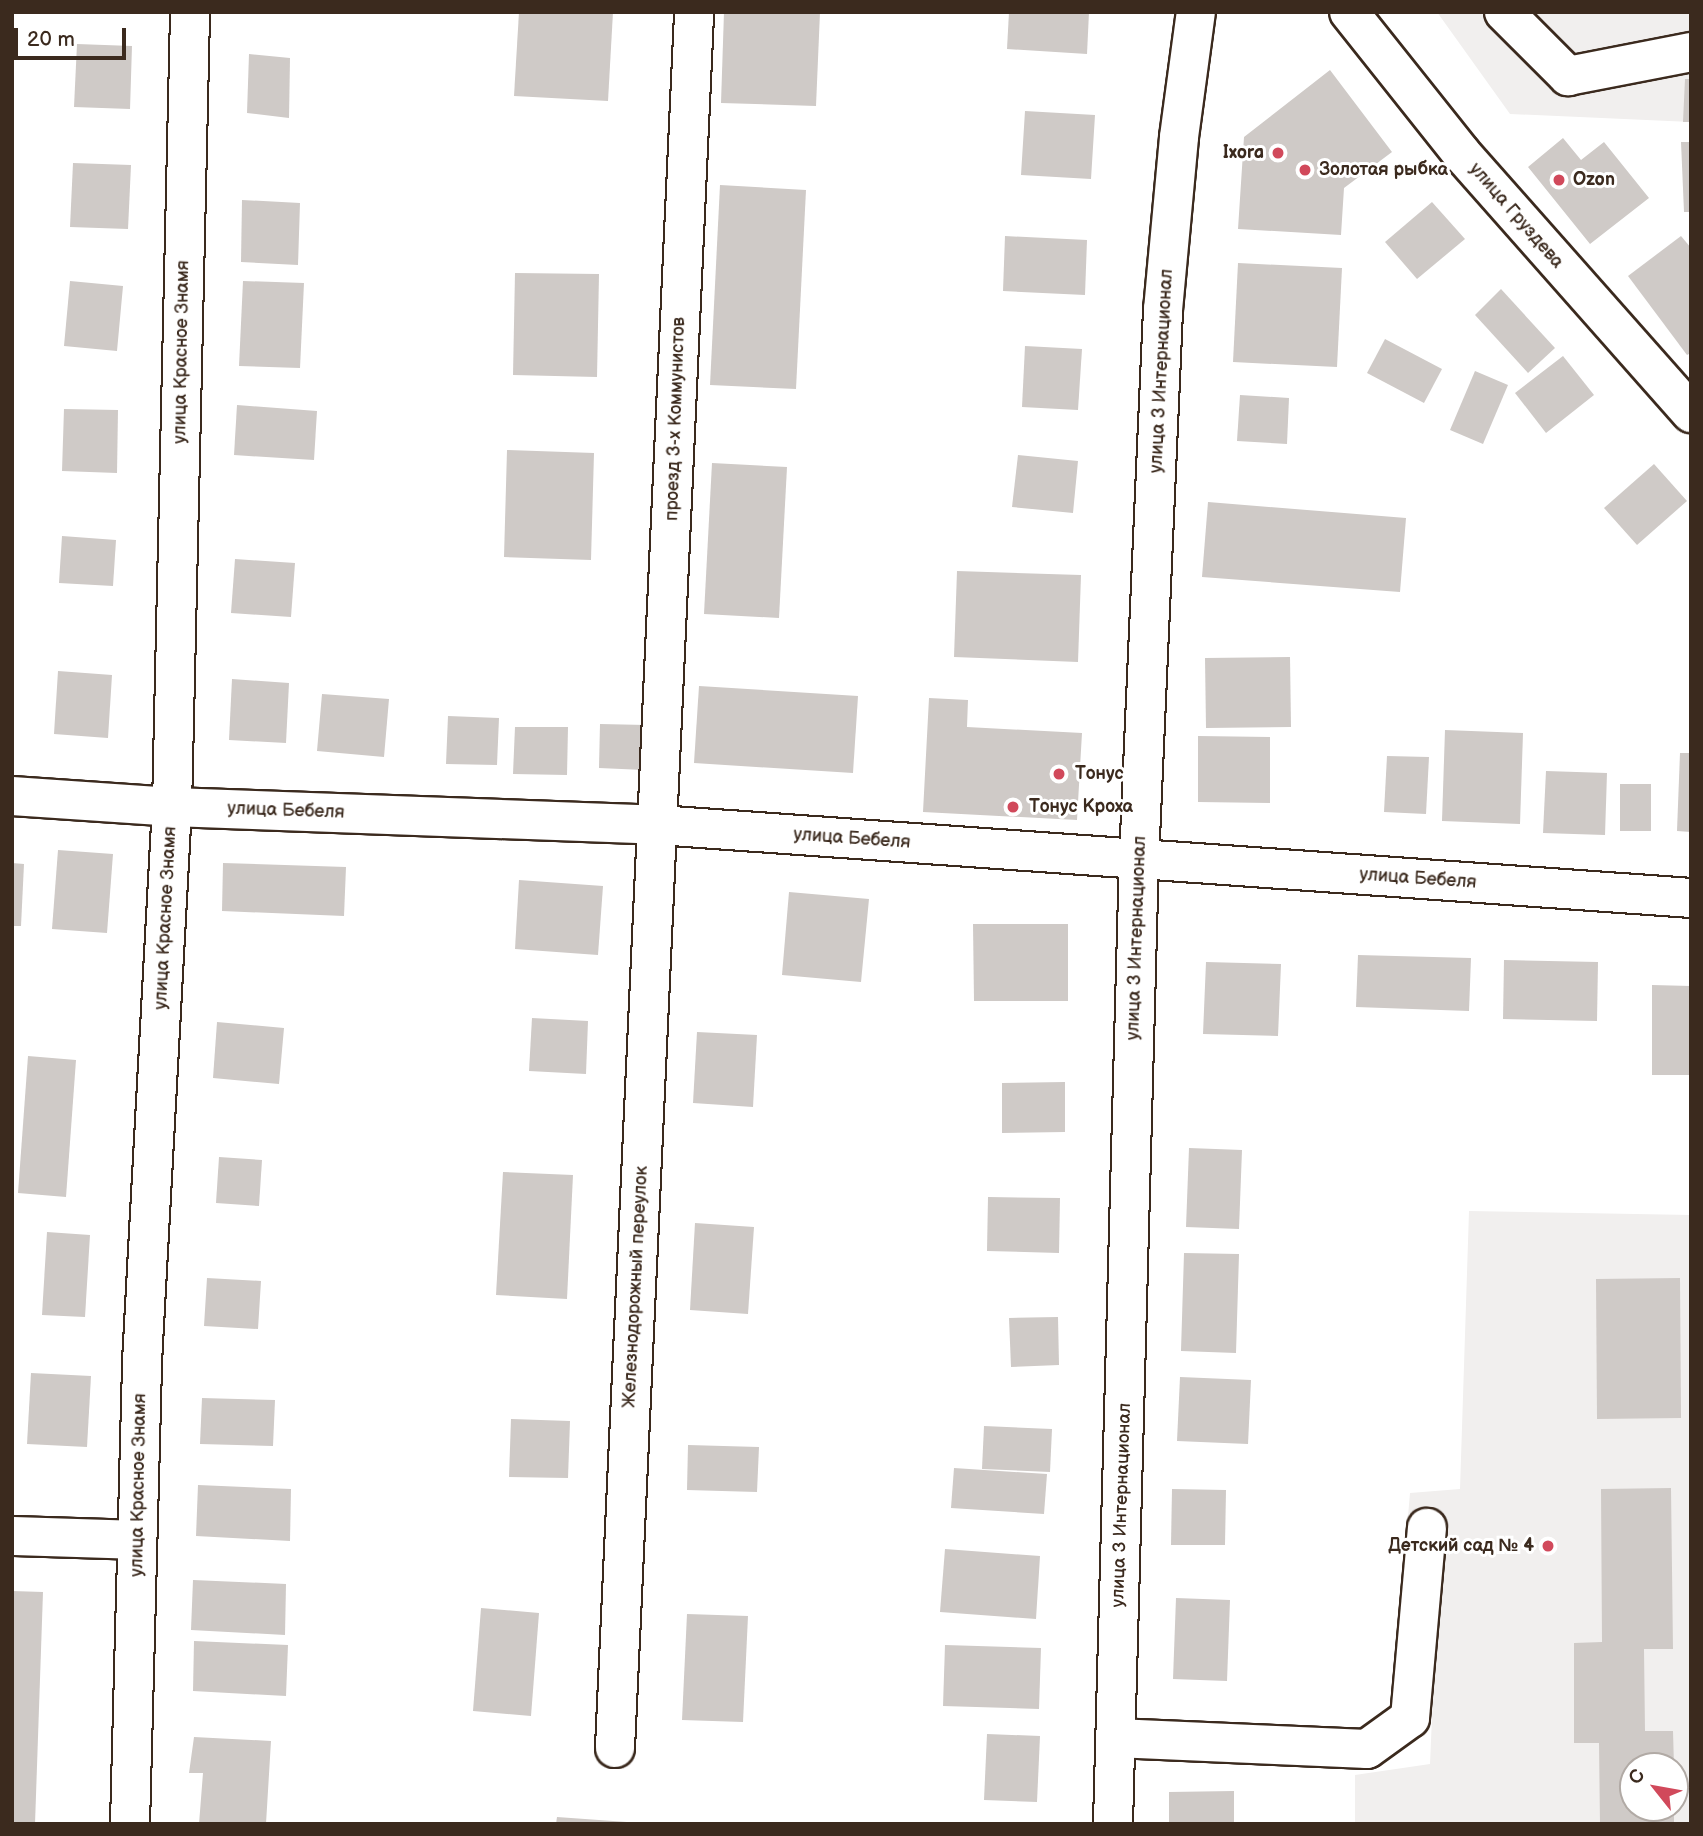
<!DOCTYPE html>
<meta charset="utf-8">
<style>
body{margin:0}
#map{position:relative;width:1703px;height:1836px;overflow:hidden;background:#fff;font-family:"Balsamiq Sans",sans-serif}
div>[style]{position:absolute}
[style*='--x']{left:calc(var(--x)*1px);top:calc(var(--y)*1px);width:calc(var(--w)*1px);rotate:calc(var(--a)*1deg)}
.built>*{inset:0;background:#f1efee}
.building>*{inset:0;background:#cfcac7}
.roads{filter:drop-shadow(2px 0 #3b2a1e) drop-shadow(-2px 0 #3b2a1e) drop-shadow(0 2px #3b2a1e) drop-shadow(0 -2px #3b2a1e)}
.minor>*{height:38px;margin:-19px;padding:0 19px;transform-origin:19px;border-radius:19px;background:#fff}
.major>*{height:38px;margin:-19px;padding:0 19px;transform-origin:19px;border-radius:19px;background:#fff}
.dots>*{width:19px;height:19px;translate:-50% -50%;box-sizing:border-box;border:4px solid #fff;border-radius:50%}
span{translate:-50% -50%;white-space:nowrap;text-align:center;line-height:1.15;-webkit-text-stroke:6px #fff;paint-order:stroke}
.poi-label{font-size:18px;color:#3b2a1e;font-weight:700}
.right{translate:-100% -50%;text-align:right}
.left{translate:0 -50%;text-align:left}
.street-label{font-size:18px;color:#3b2a1e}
.frame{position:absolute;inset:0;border:14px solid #3b2a1e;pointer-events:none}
.north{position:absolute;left:1619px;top:1752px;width:70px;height:70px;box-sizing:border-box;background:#fff;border:2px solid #b1aaa5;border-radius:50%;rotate:301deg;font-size:19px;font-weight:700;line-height:28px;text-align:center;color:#3b2a1e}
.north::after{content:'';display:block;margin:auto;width:24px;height:32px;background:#d1495b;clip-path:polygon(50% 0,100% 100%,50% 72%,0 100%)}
.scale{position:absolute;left:14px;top:28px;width:112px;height:32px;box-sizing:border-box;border:4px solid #3b2a1e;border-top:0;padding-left:9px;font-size:21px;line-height:24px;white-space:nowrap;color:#3b2a1e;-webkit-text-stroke:5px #fff;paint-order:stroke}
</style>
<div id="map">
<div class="built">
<i style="clip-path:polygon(1437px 12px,1691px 12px,1691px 122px,1510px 114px)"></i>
<i style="clip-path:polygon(evenodd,1469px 1211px,1691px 1215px,1691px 1824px,1355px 1824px,1355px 1775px,1430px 1764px,1437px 1600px,1401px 1598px,1410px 1493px,1460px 1489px,1469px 1211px,1633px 1766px,1675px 1766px,1675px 1808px,1633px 1808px,1633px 1766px)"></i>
</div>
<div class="building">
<i style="clip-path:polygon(519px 12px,613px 12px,608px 101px,514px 96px)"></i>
<i style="clip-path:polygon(724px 12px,820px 12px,816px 106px,721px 103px)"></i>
<i style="clip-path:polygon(1009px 12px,1089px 12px,1087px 54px,1007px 49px)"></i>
<i style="clip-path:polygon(77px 44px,132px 46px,130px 109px,74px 107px)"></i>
<i style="clip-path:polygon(249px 54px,290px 58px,289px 118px,247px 113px)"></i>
<i style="clip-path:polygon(1330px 70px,1392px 152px,1344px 188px,1341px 235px,1238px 229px,1244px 137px)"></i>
<i style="clip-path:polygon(1685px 79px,1691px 79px,1691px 122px,1683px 122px)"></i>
<i style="clip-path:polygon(1025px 111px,1095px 115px,1091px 179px,1021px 175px)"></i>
<i style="clip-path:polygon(1563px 138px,1581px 160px,1604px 142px,1649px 198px,1590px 244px,1528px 167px)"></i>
<i style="clip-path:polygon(1681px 142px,1691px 142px,1691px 212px,1684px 212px)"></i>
<i style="clip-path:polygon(73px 163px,131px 165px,128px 229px,70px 227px)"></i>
<i style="clip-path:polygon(720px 185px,806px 190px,796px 389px,710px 385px)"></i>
<i style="clip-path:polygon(242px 200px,300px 203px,298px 265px,241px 262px)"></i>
<i style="clip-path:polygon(1432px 202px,1465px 239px,1417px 279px,1385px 242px)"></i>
<i style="clip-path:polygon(1005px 236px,1087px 240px,1085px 295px,1003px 291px)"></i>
<i style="clip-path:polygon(1681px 236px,1691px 248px,1691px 353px,1687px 355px,1628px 276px)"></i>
<i style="clip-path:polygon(1238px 263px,1342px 268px,1337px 367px,1233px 362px)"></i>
<i style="clip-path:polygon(515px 273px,599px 274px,597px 377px,513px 375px)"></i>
<i style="clip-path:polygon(70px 281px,123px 286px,117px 351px,64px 346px)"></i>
<i style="clip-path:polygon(243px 281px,304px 283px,300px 368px,239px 366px)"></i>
<i style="clip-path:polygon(1501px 289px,1555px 348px,1528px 373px,1475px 315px)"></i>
<i style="clip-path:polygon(1385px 339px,1442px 369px,1424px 403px,1367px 373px)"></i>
<i style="clip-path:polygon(1025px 346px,1082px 349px,1078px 410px,1022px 407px)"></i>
<i style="clip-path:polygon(1563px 356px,1594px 395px,1546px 433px,1515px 393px)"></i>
<i style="clip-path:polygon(1475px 371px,1508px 385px,1483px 444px,1450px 430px)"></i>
<i style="clip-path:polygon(1240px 395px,1289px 398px,1287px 444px,1237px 441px)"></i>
<i style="clip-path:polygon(237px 405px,317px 411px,314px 460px,234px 455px)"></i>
<i style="clip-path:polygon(64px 409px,118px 410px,117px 473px,62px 471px)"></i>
<i style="clip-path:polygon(507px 450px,594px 453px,591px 560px,504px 557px)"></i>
<i style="clip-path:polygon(1018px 455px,1078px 461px,1073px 513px,1012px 507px)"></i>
<i style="clip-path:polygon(712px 463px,787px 467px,779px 618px,704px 614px)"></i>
<i style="clip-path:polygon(1654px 464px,1687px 501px,1637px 545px,1604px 508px)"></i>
<i style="clip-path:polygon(1208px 502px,1406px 518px,1400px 592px,1202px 577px)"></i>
<i style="clip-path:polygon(62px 536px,116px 540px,113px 586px,59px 583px)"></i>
<i style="clip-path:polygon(235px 559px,295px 563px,291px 617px,231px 613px)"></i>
<i style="clip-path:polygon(957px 571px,1081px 575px,1078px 662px,954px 657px)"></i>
<i style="clip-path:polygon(1290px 657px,1291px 727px,1206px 728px,1205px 658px)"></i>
<i style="clip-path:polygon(58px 671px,112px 675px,108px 738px,54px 734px)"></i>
<i style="clip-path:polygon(232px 679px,289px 683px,286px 743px,229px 740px)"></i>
<i style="clip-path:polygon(699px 686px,858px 696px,853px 773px,694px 763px)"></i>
<i style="clip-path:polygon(322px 694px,389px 699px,384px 757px,317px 751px)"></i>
<i style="clip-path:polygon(929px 698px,968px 700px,967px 727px,1082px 733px,1077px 820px,923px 812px)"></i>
<i style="clip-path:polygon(448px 716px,499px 718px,497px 765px,446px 764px)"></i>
<i style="clip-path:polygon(600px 724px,646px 725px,644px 770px,599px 768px)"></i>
<i style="clip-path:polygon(515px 727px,568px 727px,567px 775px,513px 774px)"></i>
<i style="clip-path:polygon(1445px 730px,1523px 733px,1520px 824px,1442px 821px)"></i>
<i style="clip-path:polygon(1198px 736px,1270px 737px,1270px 803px,1198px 802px)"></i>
<i style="clip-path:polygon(1680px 753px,1691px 753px,1691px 832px,1677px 831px)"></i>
<i style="clip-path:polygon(1387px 756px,1429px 757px,1426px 814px,1384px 812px)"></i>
<i style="clip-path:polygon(1546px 771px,1607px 773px,1605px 835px,1543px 833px)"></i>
<i style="clip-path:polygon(1620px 784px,1651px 784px,1651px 831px,1620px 831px)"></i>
<i style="clip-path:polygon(58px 850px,113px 854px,107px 933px,52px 929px)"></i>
<i style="clip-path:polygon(12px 863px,24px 864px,21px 926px,12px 926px)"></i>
<i style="clip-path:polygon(223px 863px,346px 867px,344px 916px,222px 911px)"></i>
<i style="clip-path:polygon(519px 880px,603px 886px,598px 955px,515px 949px)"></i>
<i style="clip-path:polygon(789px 892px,869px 899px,861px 982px,782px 975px)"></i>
<i style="clip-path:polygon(973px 924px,1068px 924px,1068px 1001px,974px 1001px)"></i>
<i style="clip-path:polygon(1358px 955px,1471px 958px,1469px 1011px,1356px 1007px)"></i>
<i style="clip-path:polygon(1504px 960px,1598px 962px,1597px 1021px,1503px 1019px)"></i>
<i style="clip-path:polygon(1206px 962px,1281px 964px,1278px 1036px,1203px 1034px)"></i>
<i style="clip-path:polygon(1652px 985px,1691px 986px,1691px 1075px,1652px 1075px)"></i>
<i style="clip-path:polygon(532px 1018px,588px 1021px,586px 1074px,529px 1071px)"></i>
<i style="clip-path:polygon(217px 1022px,284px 1028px,279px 1084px,213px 1078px)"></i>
<i style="clip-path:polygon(697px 1032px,757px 1035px,753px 1107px,693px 1103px)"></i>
<i style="clip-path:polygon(28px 1056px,76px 1060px,66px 1197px,18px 1193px)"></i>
<i style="clip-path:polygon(1065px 1082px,1065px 1132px,1002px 1133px,1002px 1083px)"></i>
<i style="clip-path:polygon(1189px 1148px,1242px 1150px,1239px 1229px,1186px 1227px)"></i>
<i style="clip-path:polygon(219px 1157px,262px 1160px,259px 1206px,216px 1203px)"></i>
<i style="clip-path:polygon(503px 1172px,573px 1175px,567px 1299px,496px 1295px)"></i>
<i style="clip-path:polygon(988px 1197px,1060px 1198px,1059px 1253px,987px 1251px)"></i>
<i style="clip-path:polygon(695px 1223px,754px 1227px,748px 1314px,690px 1310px)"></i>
<i style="clip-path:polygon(47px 1232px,90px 1235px,85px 1317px,42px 1315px)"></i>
<i style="clip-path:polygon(1184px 1253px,1239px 1254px,1236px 1353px,1181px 1351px)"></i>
<i style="clip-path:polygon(207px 1278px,261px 1281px,258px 1329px,204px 1326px)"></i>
<i style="clip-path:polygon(1680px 1278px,1681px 1418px,1597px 1419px,1596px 1279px)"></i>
<i style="clip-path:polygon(1058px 1317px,1059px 1365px,1011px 1367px,1009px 1318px)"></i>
<i style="clip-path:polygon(31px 1373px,91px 1376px,87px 1447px,27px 1444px)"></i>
<i style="clip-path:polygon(1180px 1377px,1251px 1380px,1248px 1444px,1177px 1441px)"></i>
<i style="clip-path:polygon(202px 1398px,275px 1400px,273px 1446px,200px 1444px)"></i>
<i style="clip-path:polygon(511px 1419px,570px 1421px,568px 1478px,509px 1477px)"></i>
<i style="clip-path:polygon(984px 1426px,1052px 1429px,1050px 1472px,982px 1469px)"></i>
<i style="clip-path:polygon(688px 1445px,759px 1447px,757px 1492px,687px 1490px)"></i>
<i style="clip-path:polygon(954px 1468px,1047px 1474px,1044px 1514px,951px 1508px)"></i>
<i style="clip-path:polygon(198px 1485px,291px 1489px,290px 1541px,196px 1536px)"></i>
<i style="clip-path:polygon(1671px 1488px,1673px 1649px,1644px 1649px,1645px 1731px,1673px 1731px,1674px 1766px,1633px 1766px,1633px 1808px,1674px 1808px,1674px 1824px,1600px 1824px,1599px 1743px,1574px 1743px,1574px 1643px,1602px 1642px,1601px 1489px)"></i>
<i style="clip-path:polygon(1172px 1489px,1226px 1490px,1225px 1545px,1171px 1545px)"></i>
<i style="clip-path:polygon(945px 1549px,1040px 1556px,1036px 1619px,940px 1612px)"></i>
<i style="clip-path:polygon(193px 1580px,286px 1584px,285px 1635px,191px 1630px)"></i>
<i style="clip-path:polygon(12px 1591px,43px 1592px,35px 1824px,12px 1824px)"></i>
<i style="clip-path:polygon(1176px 1598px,1230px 1600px,1227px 1681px,1173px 1679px)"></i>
<i style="clip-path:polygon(481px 1608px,539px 1613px,531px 1716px,473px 1711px)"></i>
<i style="clip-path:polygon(687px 1614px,748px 1616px,743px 1722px,682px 1720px)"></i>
<i style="clip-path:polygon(194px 1641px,288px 1645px,286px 1696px,193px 1691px)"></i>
<i style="clip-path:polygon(945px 1645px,1041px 1648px,1039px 1709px,943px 1706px)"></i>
<i style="clip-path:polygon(987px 1734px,1040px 1736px,1037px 1802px,984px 1800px)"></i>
<i style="clip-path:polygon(194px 1737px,271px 1741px,266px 1824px,199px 1824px,203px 1773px,189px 1773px)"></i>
<i style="clip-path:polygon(1234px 1791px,1234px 1824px,1169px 1824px,1169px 1792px)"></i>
<i style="clip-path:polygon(557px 1817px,627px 1822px,627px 1824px,556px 1824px)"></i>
</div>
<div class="roads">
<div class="minor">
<i style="--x:1349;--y:12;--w:181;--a:51.5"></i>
<i style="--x:1462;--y:154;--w:346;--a:48.5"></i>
<i style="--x:1504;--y:12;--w:91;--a:45"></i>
<i style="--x:1568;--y:76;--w:125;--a:-11"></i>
<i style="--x:12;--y:796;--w:160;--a:3.9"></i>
<i style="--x:172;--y:807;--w:486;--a:2.1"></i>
<i style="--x:658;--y:825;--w:1036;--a:4.04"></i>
<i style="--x:12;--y:1536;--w:125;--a:1.8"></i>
<i style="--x:1115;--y:1738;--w:252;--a:2.5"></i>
<i style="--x:1367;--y:1749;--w:53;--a:-35.8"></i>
<i style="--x:1410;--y:1718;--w:191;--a:-84.9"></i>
<i style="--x:615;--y:1748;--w:1738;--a:-87.39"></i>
<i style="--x:130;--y:1824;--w:462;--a:-88.5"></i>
<i style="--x:142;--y:1362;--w:556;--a:-86.91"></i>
<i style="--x:172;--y:807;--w:795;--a:-88.7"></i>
</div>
<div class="major">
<i style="--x:1113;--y:1824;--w:964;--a:-88.46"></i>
<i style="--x:1139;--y:860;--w:551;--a:-87.5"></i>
<i style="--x:1163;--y:310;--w:174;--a:-84.7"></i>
<i style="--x:1179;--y:137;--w:126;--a:-82.3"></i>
</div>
</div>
<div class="dots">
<i style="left:1278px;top:153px;background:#d1495b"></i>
<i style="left:1305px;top:170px;background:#d1495b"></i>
<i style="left:1559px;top:180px;background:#d1495b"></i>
<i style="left:1059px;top:774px;background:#d1495b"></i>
<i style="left:1013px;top:807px;background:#d1495b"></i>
<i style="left:1548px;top:1546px;background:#d1495b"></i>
</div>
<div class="poi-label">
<span class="right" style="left:1264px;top:153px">Ixora</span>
<span class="left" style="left:1319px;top:170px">Золотая рыбка</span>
<span class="left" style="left:1573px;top:180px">Ozon</span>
<span class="left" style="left:1075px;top:774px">Тонус</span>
<span class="left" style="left:1029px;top:807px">Тонус Кроха</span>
<span class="right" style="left:1534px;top:1546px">Детский сад № 4</span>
</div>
<div class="street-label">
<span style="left:1516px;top:216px;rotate:49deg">улица Груздева</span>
<span style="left:182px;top:352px;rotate:-89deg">улица Красное Знамя</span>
<span style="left:1162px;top:371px;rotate:-87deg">улица 3 Интернационал</span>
<span style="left:676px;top:419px;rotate:-88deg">проезд 3-х Коммунистов</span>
<span style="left:286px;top:811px;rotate:2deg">улица Бебеля</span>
<span style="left:852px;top:839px;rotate:4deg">улица Бебеля</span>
<span style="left:1418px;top:879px;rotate:4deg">улица Бебеля</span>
<span style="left:166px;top:918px;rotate:-87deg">улица Красное Знамя</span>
<span style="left:1137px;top:938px;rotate:-88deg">улица 3 Интернационал</span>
<span style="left:636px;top:1287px;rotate:-87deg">Железнодорожный переулок</span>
<span style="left:139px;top:1485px;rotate:-89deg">улица Красное Знамя</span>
<span style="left:1122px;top:1505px;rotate:-88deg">улица 3 Интернационал</span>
</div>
<div class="frame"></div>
<div class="north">С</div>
<div class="scale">20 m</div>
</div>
